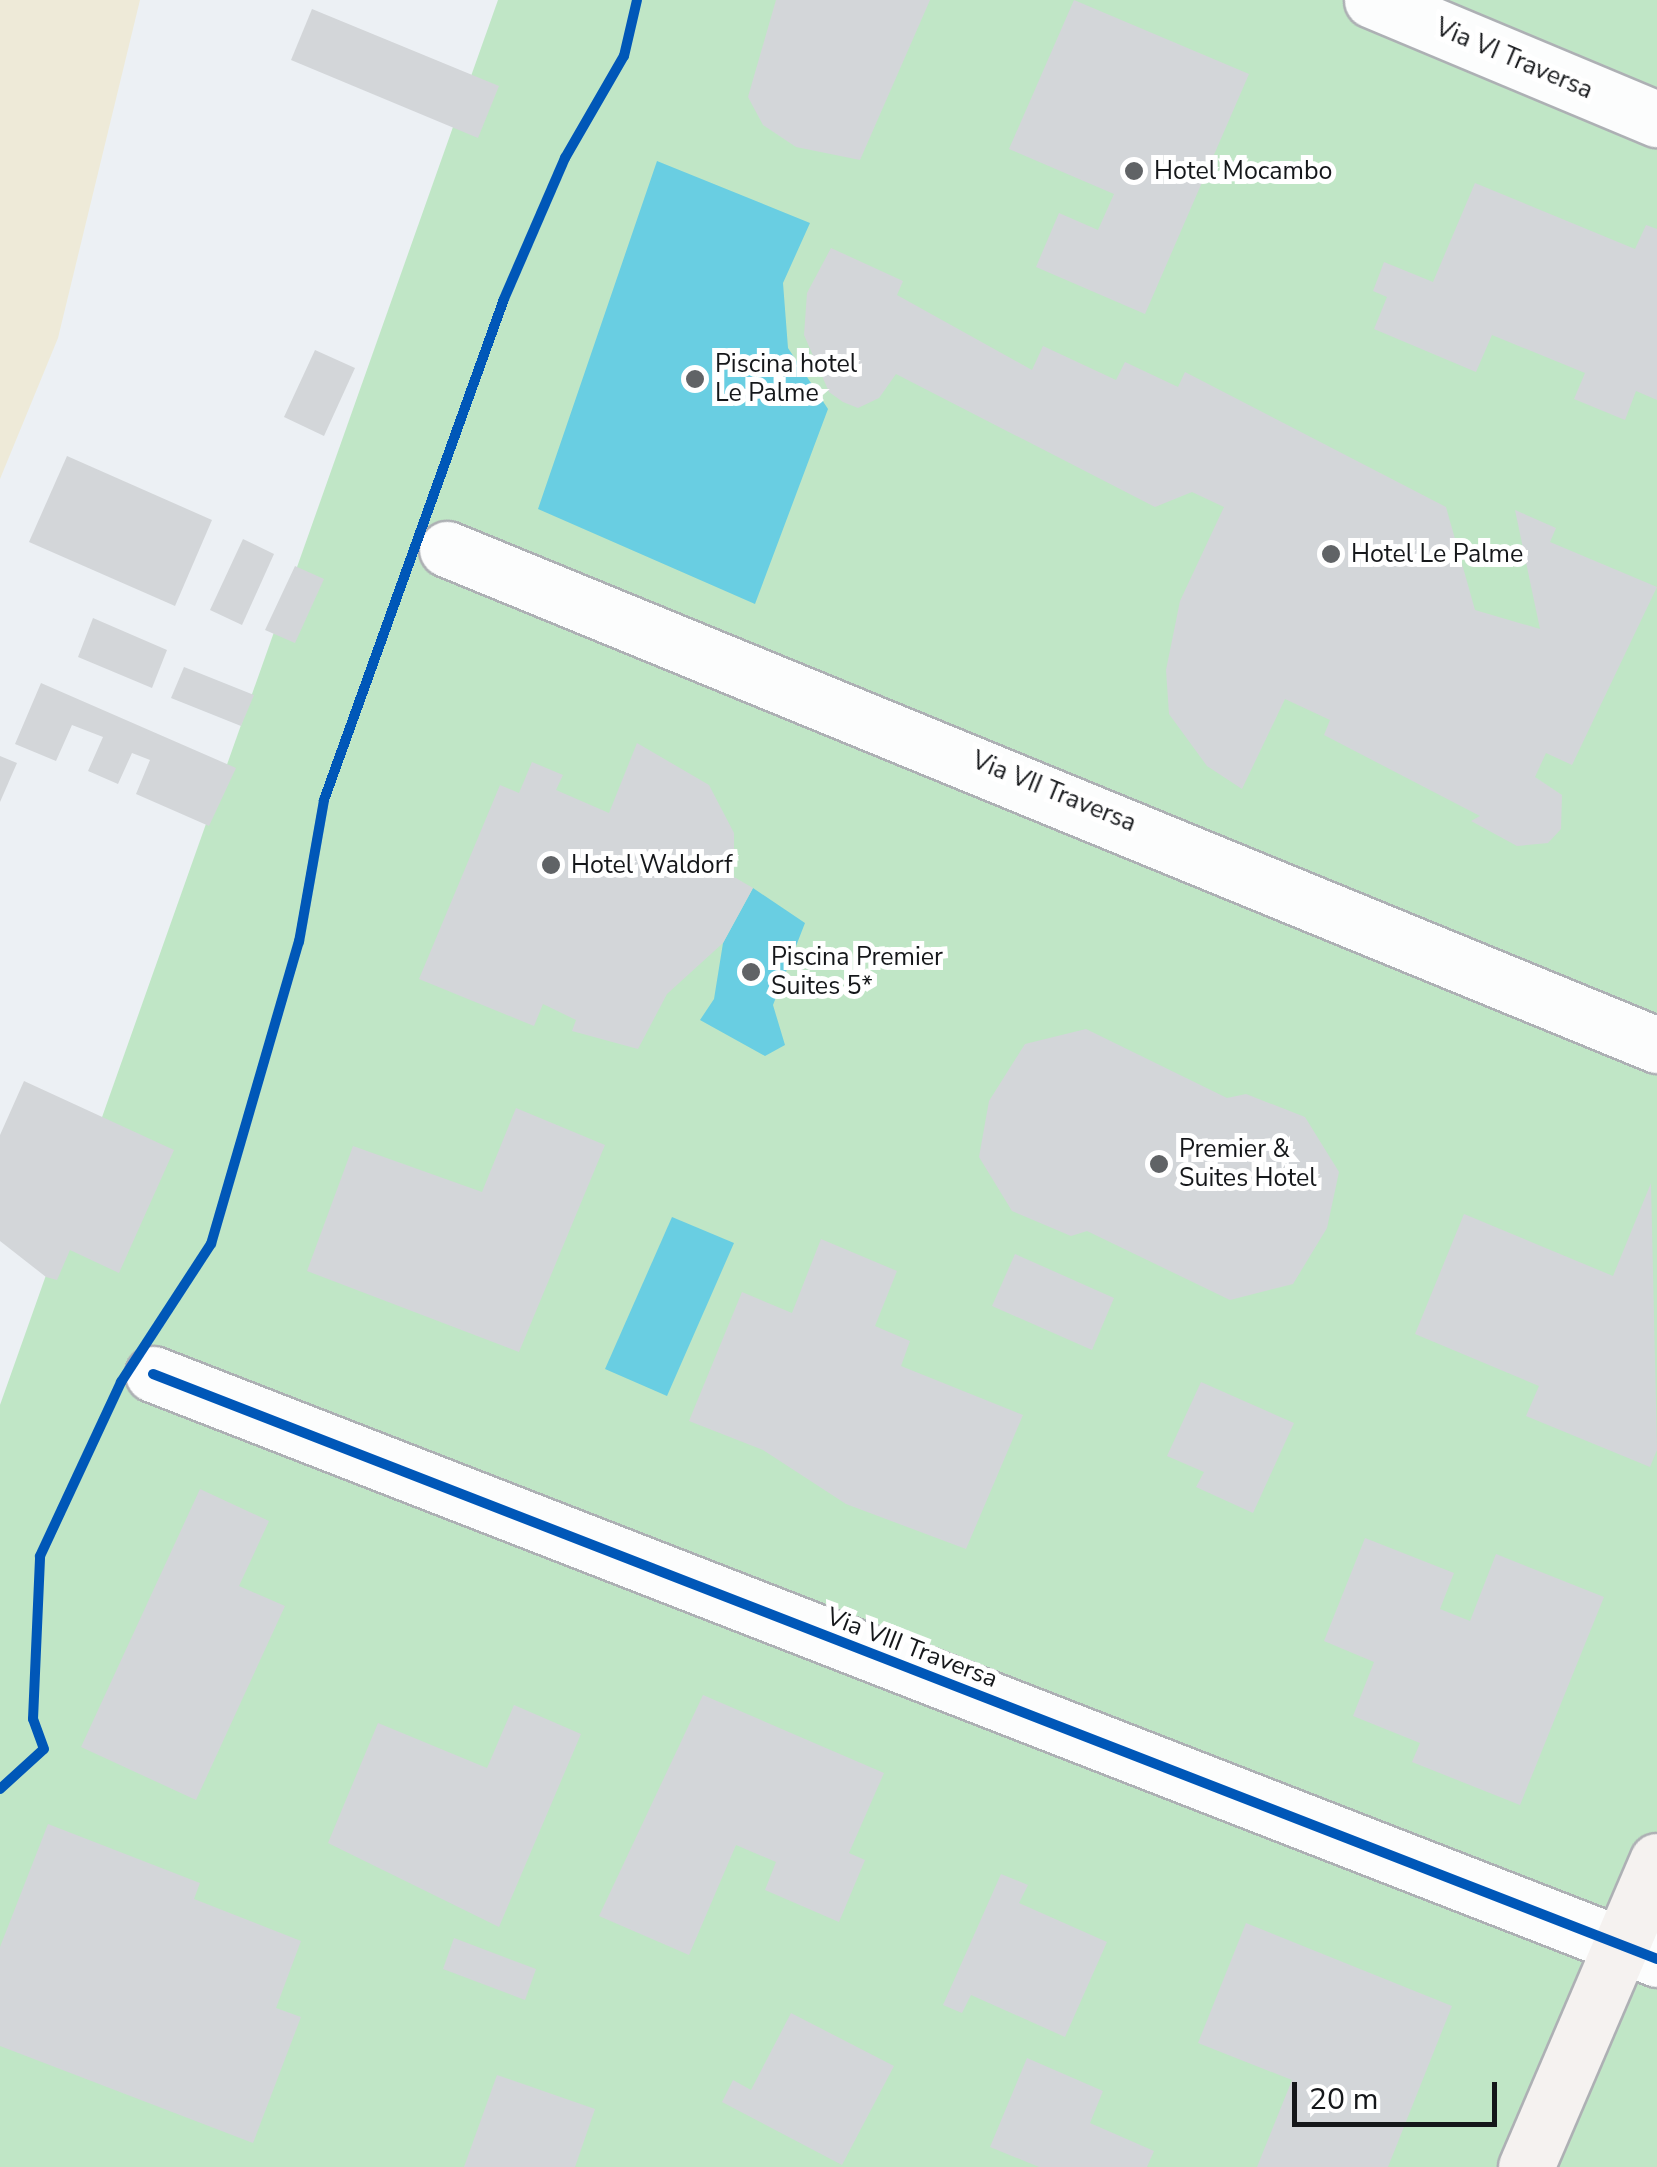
<!DOCTYPE html>
<style>
body{margin:0}
#map{position:relative;width:1657px;height:2167px;overflow:hidden;background:#ecf0f4;font-family:"Nunito Sans",sans-serif}
div>[style]{position:absolute}
[style*='--x']{left:calc(var(--x)*1px);top:calc(var(--y)*1px);width:calc(var(--w)*1px);rotate:calc(var(--a)*1deg)}
.green>*{inset:0;background:#c0e6c6}
.sand>*{inset:0;background:#eeead8}
.water>*{inset:0;background:#69cee2}
.building>*{inset:0;background:#d3d6d9}
.roads{filter:drop-shadow(2px 0 #adb0b4) drop-shadow(-2px 0 #adb0b4) drop-shadow(0 2px #adb0b4) drop-shadow(0 -2px #adb0b4)}
.street>*{height:55px;margin:-27.5px;padding:0 27.5px;transform-origin:27.5px;border-radius:27.5px;background:#fcfdfd}
.secondary>*{height:55px;margin:-27.5px;padding:0 27.5px;transform-origin:27.5px;border-radius:27.5px;background:#f5f2f0}
.cycleway>*{height:10px;margin:-5px;padding:0 5px;transform-origin:5px;border-radius:5px;background:#0057b8}
.dots>*{width:28px;height:28px;translate:-50% -50%;box-sizing:border-box;border:5px solid #fff;border-radius:50%}
span{translate:-50% -50%;white-space:nowrap;text-align:center;line-height:1.15;-webkit-text-stroke:10px #fff;paint-order:stroke}
.street-label{font-size:25px;color:#15171a}
.poi-label{font-size:25px;color:#15171a}
.left{translate:0 -50%;text-align:left}
.scale{position:absolute;left:1292px;top:2082px;width:205px;height:45px;box-sizing:border-box;border:5px solid #15171a;border-top:0;padding-left:12px;font-size:30px;line-height:35px;white-space:nowrap;color:#15171a;-webkit-text-stroke:8px #fff;paint-order:stroke}
</style>
<div id="map">
<div class="green">
<i style="clip-path:polygon(498px 0,1657px 0,1657px 2167px,0 2167px,0 1405px)"></i>
</div>
<div class="sand">
<i style="clip-path:polygon(0 0,140px 0,58px 338px,0 479px)"></i>
</div>
<div class="water">
<i style="clip-path:polygon(657px 161px,810px 223px,783px 283px,788px 348px,828px 409px,755px 604px,538px 509px)"></i>
<i style="clip-path:polygon(753px 888px,805px 923px,773px 1005px,785px 1045px,765px 1056px,700px 1020px,714px 999px,723px 943px)"></i>
<i style="clip-path:polygon(672px 1217px,734px 1243px,667px 1396px,605px 1369px)"></i>
</div>
<div class="building">
<i style="clip-path:polygon(776px 0,930px 0,860px 160px,796px 147px,763px 125px,748px 97px)"></i>
<i style="clip-path:polygon(1074px 0,1249px 74px,1145px 314px,1036px 267px,1059px 213px,1098px 230px,1114px 194px,1009px 149px)"></i>
<i style="clip-path:polygon(312px 9px,499px 86px,478px 138px,291px 60px)"></i>
<i style="clip-path:polygon(1475px 183px,1635px 249px,1646px 225px,1657px 229px,1657px 400px,1636px 391px,1625px 420px,1574px 399px,1585px 373px,1492px 335px,1476px 372px,1374px 329px,1387px 297px,1373px 291px,1384px 262px,1433px 282px)"></i>
<i style="clip-path:polygon(831px 248px,903px 281px,897px 295px,1032px 370px,1043px 346px,1116px 380px,1125px 362px,1178px 387px,1185px 372px,1446px 507px,1475px 610px,1540px 629px,1515px 510px,1556px 528px,1550px 542px,1657px 587px,1572px 765px,1546px 753px,1535px 777px,1562px 795px,1561px 829px,1548px 843px,1517px 846px,1471px 821px,1480px 816px,1324px 735px,1330px 720px,1285px 699px,1242px 789px,1207px 766px,1169px 714px,1166px 670px,1180px 601px,1224px 507px,1192px 492px,1155px 507px,896px 374px,879px 398px,858px 408px,843px 402px,829px 392px,804px 335px,807px 293px)"></i>
<i style="clip-path:polygon(315px 350px,355px 368px,324px 436px,284px 417px)"></i>
<i style="clip-path:polygon(67px 456px,212px 520px,175px 606px,29px 542px)"></i>
<i style="clip-path:polygon(243px 539px,274px 554px,242px 625px,210px 610px)"></i>
<i style="clip-path:polygon(295px 566px,324px 579px,295px 643px,265px 630px)"></i>
<i style="clip-path:polygon(93px 618px,167px 650px,152px 688px,78px 657px)"></i>
<i style="clip-path:polygon(184px 667px,254px 695px,241px 726px,171px 698px)"></i>
<i style="clip-path:polygon(41px 683px,236px 768px,209px 826px,136px 794px,150px 760px,132px 753px,118px 784px,88px 771px,103px 737px,72px 725px,56px 761px,15px 744px)"></i>
<i style="clip-path:polygon(637px 743px,709px 785px,734px 833px,734px 877px,753px 888px,723px 943px,667px 994px,638px 1049px,572px 1031px,576px 1020px,543px 1004px,534px 1026px,419px 979px,500px 785px,519px 793px,532px 762px,563px 775px,556px 790px,609px 813px)"></i>
<i style="clip-path:polygon(0 756px,17px 763px,0 802px)"></i>
<i style="clip-path:polygon(1086px 1029px,1227px 1098px,1246px 1094px,1305px 1117px,1339px 1172px,1327px 1228px,1293px 1284px,1230px 1300px,1087px 1231px,1071px 1236px,1012px 1211px,979px 1157px,989px 1101px,1025px 1044px)"></i>
<i style="clip-path:polygon(24px 1081px,174px 1150px,119px 1273px,70px 1250px,57px 1280px,46px 1277px,0 1241px,0 1135px)"></i>
<i style="clip-path:polygon(516px 1108px,605px 1145px,519px 1352px,307px 1271px,353px 1146px,482px 1192px)"></i>
<i style="clip-path:polygon(1651px 1183px,1657px 1450px,1650px 1467px,1526px 1416px,1539px 1386px,1415px 1334px,1464px 1214px,1613px 1276px)"></i>
<i style="clip-path:polygon(821px 1239px,897px 1271px,875px 1326px,910px 1341px,901px 1366px,1023px 1415px,966px 1549px,846px 1504px,763px 1450px,689px 1421px,742px 1292px,792px 1313px)"></i>
<i style="clip-path:polygon(1015px 1254px,1114px 1298px,1092px 1350px,992px 1306px)"></i>
<i style="clip-path:polygon(1201px 1382px,1294px 1423px,1253px 1513px,1196px 1487px,1204px 1472px,1167px 1456px)"></i>
<i style="clip-path:polygon(200px 1489px,269px 1521px,239px 1586px,285px 1606px,196px 1800px,81px 1747px)"></i>
<i style="clip-path:polygon(1365px 1538px,1454px 1573px,1440px 1609px,1470px 1621px,1496px 1554px,1604px 1597px,1520px 1805px,1412px 1762px,1420px 1743px,1353px 1716px,1374px 1662px,1324px 1641px)"></i>
<i style="clip-path:polygon(703px 1695px,884px 1773px,849px 1853px,865px 1860px,839px 1922px,765px 1890px,776px 1862px,736px 1845px,689px 1955px,599px 1916px)"></i>
<i style="clip-path:polygon(514px 1705px,581px 1734px,499px 1927px,328px 1843px,378px 1723px,487px 1768px)"></i>
<i style="clip-path:polygon(48px 1824px,200px 1883px,194px 1899px,301px 1941px,276px 2008px,301px 2017px,253px 2143px,0 2046px,0 1947px)"></i>
<i style="clip-path:polygon(1001px 1874px,1028px 1885px,1019px 1903px,1107px 1942px,1065px 2037px,971px 1995px,962px 2013px,943px 2005px)"></i>
<i style="clip-path:polygon(1246px 1923px,1452px 2006px,1388px 2167px,1257px 2167px,1292px 2080px,1198px 2043px)"></i>
<i style="clip-path:polygon(454px 1938px,536px 1969px,525px 2000px,443px 1969px)"></i>
<i style="clip-path:polygon(791px 2013px,894px 2066px,842px 2165px,722px 2102px,733px 2080px,751px 2090px)"></i>
<i style="clip-path:polygon(1027px 2058px,1103px 2091px,1090px 2123px,1154px 2151px,1147px 2167px,1039px 2167px,990px 2147px)"></i>
<i style="clip-path:polygon(497px 2075px,595px 2109px,575px 2167px,464px 2167px)"></i>
</div>
<div class="roads">
<div class="street">
<i style="--x:1372;--y:0;--w:309;--a:22.7"></i>
<i style="--x:447;--y:549;--w:1308;--a:22.29"></i>
<i style="--x:153;--y:1374;--w:1614;--a:21.25"></i>
</div>
<div class="secondary">
<i style="--x:1526;--y:2167;--w:333;--a:-66.8"></i>
</div>
</div>
<div class="cycleway">
<i style="--x:153;--y:1374;--w:1614;--a:21.25"></i>
<i style="--x:0;--y:1789;--w:59;--a:-42.3"></i>
<i style="--x:44;--y:1749;--w:32;--a:-110"></i>
<i style="--x:33;--y:1719;--w:163;--a:-87.5"></i>
<i style="--x:40;--y:1556;--w:192;--a:-65"></i>
<i style="--x:121;--y:1382;--w:165;--a:-56.9"></i>
<i style="--x:211;--y:1244;--w:315;--a:-73.8"></i>
<i style="--x:299;--y:942;--w:144;--a:-80"></i>
<i style="--x:324;--y:800;--w:532;--a:-70.24"></i>
<i style="--x:504;--y:299;--w:154;--a:-66.6"></i>
<i style="--x:565;--y:158;--w:118;--a:-60"></i>
<i style="--x:624;--y:56;--w:57;--a:-76.9"></i>
</div>
<div class="dots">
<i style="left:1134px;top:171px;background:#606366"></i>
<i style="left:695px;top:379px;background:#606366"></i>
<i style="left:1331px;top:554px;background:#606366"></i>
<i style="left:551px;top:865px;background:#606366"></i>
<i style="left:751px;top:972px;background:#606366"></i>
<i style="left:1159px;top:1164px;background:#606366"></i>
</div>
<div class="street-label">
<span style="left:1514px;top:59px;rotate:23deg">Via VI Traversa</span>
<span style="left:1054px;top:792px;rotate:22deg">Via VII Traversa</span>
<span style="left:912px;top:1648px;rotate:21deg">Via VIII Traversa</span>
</div>
<div class="poi-label">
<span class="left" style="left:1154px;top:171px">Hotel Mocambo</span>
<span class="left" style="left:715px;top:379px">Piscina hotel<br>Le Palme</span>
<span class="left" style="left:1351px;top:554px">Hotel Le Palme</span>
<span class="left" style="left:571px;top:865px">Hotel Waldorf</span>
<span class="left" style="left:771px;top:972px">Piscina Premier<br>Suites 5*</span>
<span class="left" style="left:1179px;top:1164px">Premier &amp;<br>Suites Hotel</span>
</div>
<div class="scale">20 m</div>
</div>
